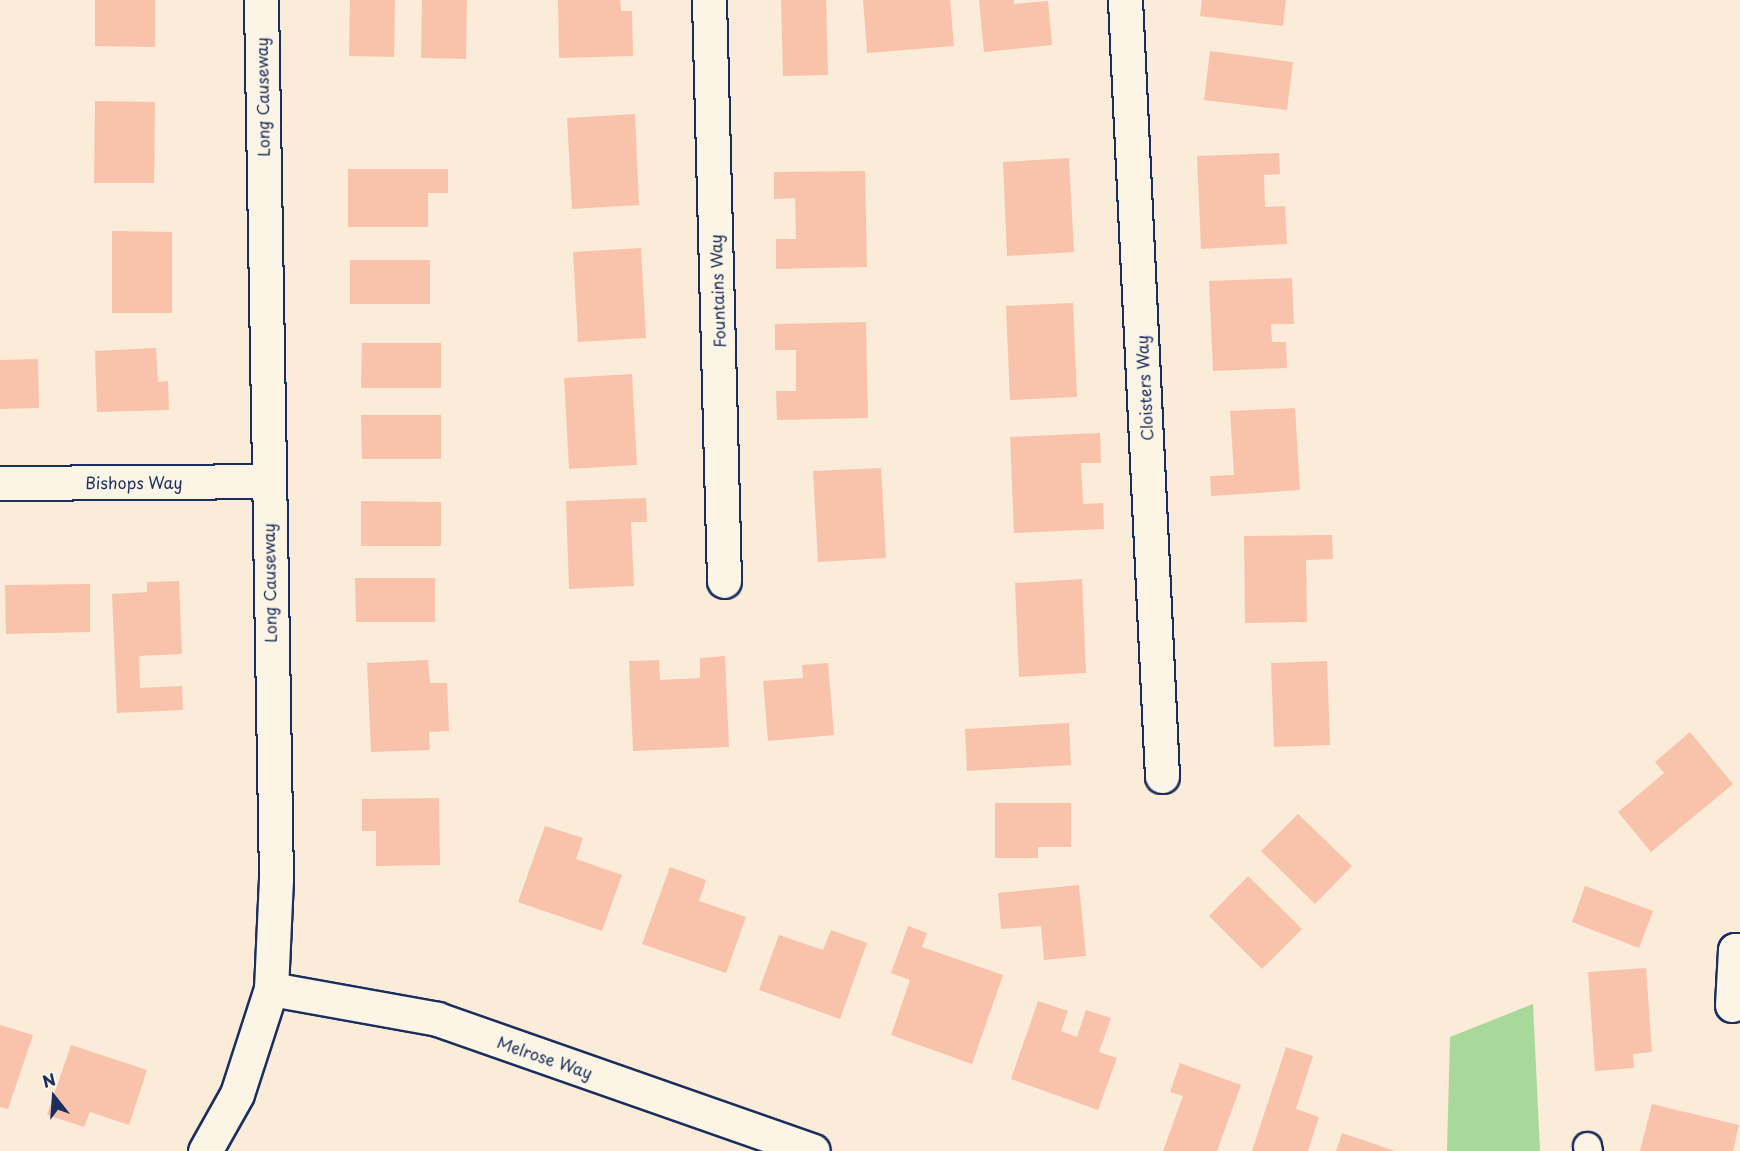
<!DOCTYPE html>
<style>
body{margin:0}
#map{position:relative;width:1740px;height:1151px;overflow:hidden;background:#fbebd9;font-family:"Playpen Sans",sans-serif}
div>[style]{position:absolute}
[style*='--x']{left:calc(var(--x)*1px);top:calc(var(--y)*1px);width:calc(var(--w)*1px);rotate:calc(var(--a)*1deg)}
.green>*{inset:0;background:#a9d99a}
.building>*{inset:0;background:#f9c3ab}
.roads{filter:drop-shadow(2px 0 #1b2f5e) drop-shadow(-2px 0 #1b2f5e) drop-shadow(0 2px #1b2f5e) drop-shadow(0 -2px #1b2f5e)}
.lane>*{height:27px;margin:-13.5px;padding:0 13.5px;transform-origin:13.5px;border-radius:13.5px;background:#fcf5e5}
.street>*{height:33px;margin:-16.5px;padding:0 16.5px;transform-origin:16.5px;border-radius:16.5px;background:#fcf5e5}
span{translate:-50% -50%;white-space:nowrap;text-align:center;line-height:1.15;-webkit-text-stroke:5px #fcf5e5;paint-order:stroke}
.street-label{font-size:16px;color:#1b2f5e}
.north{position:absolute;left:24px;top:1067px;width:60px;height:60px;-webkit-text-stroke:4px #fcf5e5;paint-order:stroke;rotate:343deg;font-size:16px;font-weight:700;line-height:24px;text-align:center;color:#1b2f5e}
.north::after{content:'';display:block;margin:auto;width:21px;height:27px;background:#1b2f5e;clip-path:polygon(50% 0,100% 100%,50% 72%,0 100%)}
</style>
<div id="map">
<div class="green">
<i style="clip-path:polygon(1533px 1004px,1540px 1151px,1447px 1151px,1450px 1037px)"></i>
</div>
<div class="building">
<i style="clip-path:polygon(95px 0,155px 0,155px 47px,95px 46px)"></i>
<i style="clip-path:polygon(350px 0,395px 0,394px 57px,349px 56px)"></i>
<i style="clip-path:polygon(422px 0,467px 0,466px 59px,421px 58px)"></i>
<i style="clip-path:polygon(558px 0,620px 0,621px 11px,632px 11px,633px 56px,559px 58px)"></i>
<i style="clip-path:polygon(781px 0,826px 0,828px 75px,783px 76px)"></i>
<i style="clip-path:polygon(863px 0,950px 0,954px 46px,867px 53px)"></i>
<i style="clip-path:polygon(979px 0,1014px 0,1014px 4px,1048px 1px,1052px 45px,984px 52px)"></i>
<i style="clip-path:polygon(1202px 0,1286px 0,1283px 26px,1200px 16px)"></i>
<i style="clip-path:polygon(1210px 51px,1293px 62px,1287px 110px,1204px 100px)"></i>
<i style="clip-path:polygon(95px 101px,155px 102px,154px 183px,94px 183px)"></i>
<i style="clip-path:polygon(635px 114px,639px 205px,572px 209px,567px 118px)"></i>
<i style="clip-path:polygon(1279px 153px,1280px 174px,1264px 175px,1265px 207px,1285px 206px,1287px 244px,1201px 249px,1197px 156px)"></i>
<i style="clip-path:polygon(1069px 158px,1074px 252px,1007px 256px,1003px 162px)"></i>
<i style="clip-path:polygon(348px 169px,448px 169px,448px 193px,428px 193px,428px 227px,348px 227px)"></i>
<i style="clip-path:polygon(865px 171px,867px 267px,776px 269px,776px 239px,796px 239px,795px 198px,774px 199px,774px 172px)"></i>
<i style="clip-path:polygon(112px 231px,172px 232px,172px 313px,112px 313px)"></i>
<i style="clip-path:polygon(641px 248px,646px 338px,578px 342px,573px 252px)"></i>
<i style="clip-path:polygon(350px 260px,430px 260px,430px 304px,350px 304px)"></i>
<i style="clip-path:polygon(1292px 278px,1294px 324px,1271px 324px,1272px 342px,1286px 342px,1287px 368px,1213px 371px,1209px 281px)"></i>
<i style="clip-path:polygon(1073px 303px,1077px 397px,1010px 400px,1006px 306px)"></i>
<i style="clip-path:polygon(866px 322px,868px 418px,777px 420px,776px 391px,796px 391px,796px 350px,775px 350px,775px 324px)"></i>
<i style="clip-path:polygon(362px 343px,441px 343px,441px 388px,361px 388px)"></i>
<i style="clip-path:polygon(156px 348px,158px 382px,168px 381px,169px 410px,97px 412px,95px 351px)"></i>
<i style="clip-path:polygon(38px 359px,39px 408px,0 409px,0 360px)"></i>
<i style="clip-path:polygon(632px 374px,637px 465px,569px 469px,564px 378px)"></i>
<i style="clip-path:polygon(1295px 408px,1300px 490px,1211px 496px,1210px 476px,1234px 475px,1230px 411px)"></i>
<i style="clip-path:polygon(361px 415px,441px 415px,441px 459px,362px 459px)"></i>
<i style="clip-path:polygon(1100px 433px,1101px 463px,1081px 463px,1083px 504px,1103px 503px,1104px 529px,1014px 533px,1010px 437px)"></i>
<i style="clip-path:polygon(881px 468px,886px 558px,818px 562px,813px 471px)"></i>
<i style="clip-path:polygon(646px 498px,647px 522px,631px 522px,634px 586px,569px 589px,566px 501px)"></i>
<i style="clip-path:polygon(361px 501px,441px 502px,441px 546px,361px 546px)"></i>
<i style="clip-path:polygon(1332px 535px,1333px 559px,1306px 560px,1307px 622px,1245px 623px,1244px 536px)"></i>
<i style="clip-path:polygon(355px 578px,435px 578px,435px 622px,356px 622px)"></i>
<i style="clip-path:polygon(1082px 579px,1086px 673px,1019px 677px,1015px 583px)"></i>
<i style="clip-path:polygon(179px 581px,182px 654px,139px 656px,140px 688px,182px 686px,183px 710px,117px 713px,112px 594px,147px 592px,147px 582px)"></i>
<i style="clip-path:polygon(90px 584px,90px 632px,6px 634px,5px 585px)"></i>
<i style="clip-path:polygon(725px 656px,729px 747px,633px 751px,629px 661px,659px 660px,660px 680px,700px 678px,700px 658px)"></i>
<i style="clip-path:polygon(428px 660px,430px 683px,447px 683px,449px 731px,429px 732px,430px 750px,371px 752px,367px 663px)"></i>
<i style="clip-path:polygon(1327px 661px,1330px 745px,1274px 747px,1271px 663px)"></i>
<i style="clip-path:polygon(828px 663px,834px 735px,768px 741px,763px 681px,803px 678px,802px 665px)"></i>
<i style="clip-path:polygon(1069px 723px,1071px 765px,967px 771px,965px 729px)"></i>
<i style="clip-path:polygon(1690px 732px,1733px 784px,1651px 852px,1618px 812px,1664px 773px,1655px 762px)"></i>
<i style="clip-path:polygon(439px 798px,440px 865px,376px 866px,376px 831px,362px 831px,362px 799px)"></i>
<i style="clip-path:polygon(995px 803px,1071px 803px,1071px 847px,1038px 847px,1038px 858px,995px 858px)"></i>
<i style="clip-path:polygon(1298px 814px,1352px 866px,1315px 904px,1261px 851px)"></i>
<i style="clip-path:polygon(545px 826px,583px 838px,576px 859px,622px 875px,602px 931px,518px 902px)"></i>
<i style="clip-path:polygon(670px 867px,706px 880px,699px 901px,746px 917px,726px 973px,642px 944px)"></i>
<i style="clip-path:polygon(1248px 876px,1302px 929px,1262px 969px,1209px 916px)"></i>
<i style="clip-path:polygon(1079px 885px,1086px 956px,1044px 960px,1041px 926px,1001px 929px,998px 893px)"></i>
<i style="clip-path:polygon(1585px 886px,1653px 911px,1639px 948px,1572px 922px)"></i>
<i style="clip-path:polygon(908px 926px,927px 933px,922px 947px,1003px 975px,972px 1064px,891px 1035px,910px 980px,891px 973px)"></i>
<i style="clip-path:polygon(831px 930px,867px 943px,840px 1019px,759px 990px,779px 935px,823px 950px)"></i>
<i style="clip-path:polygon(1646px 968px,1652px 1052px,1633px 1054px,1634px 1068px,1595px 1071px,1588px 972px)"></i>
<i style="clip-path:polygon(1038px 1001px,1068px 1011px,1061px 1031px,1077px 1037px,1086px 1010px,1111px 1018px,1099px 1052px,1117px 1058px,1098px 1110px,1011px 1079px)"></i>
<i style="clip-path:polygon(0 1025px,33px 1035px,8px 1109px,0 1107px)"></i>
<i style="clip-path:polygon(71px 1045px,147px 1070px,129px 1125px,90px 1112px,84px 1127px,47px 1115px)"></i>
<i style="clip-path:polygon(1286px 1047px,1313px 1056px,1296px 1109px,1319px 1117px,1308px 1151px,1252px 1151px)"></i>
<i style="clip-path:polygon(1180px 1063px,1241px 1085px,1217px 1151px,1163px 1151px,1183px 1096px,1170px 1092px)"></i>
<i style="clip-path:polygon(1652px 1104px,1739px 1125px,1733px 1151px,1640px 1151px)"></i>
<i style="clip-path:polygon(1342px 1133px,1395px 1151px,1336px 1151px)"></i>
</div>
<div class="roads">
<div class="lane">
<i style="--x:1587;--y:1146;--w:5;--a:79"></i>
</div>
<div class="street">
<i style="--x:709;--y:0;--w:581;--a:88.52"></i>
<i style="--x:1125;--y:0;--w:777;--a:87.27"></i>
<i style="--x:0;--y:483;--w:267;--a:-0.4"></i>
<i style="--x:271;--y:989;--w:169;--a:10.2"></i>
<i style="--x:437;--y:1019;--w:398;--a:19.3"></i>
<i style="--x:1732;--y:1005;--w:55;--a:-86.9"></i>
<i style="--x:1735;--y:950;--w:5;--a:0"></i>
<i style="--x:205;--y:1151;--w:65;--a:-60.7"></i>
<i style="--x:237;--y:1094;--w:110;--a:-72.1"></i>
<i style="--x:271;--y:989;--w:110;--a:-87.4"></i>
<i style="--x:276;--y:879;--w:879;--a:-90.98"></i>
</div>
</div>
<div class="street-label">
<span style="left:262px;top:97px;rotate:-91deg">Long Causeway</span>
<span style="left:717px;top:291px;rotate:-92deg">Fountains Way</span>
<span style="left:1144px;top:388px;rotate:-93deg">Cloisters Way</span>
<span style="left:134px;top:482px">Bishops Way</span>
<span style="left:269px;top:583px;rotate:-91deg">Long Causeway</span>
<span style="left:545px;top:1057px;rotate:19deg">Melrose Way</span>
</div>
<div class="north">N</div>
</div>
